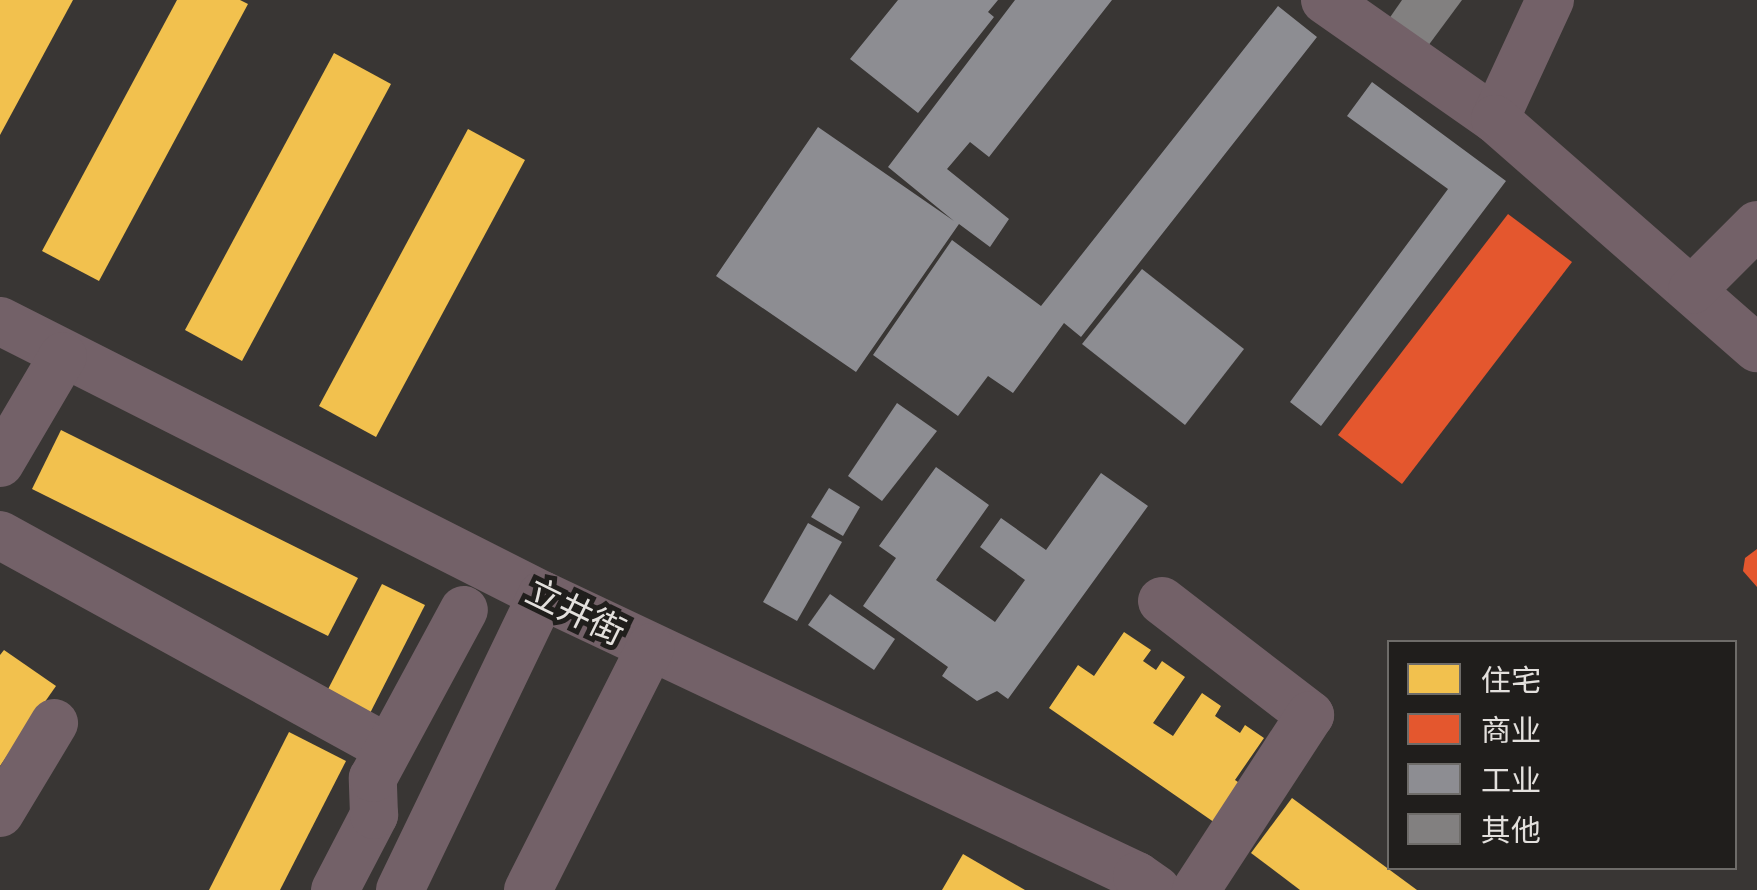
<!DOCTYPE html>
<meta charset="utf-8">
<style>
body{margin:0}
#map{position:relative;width:1757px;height:890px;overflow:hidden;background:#393634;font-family:"Titillium Web","Noto Sans SC",sans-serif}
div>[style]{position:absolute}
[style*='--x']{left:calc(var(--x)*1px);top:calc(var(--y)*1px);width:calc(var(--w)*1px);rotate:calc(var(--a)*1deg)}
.homes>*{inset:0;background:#f2c14e}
.shops>*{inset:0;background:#e4572e}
.industry>*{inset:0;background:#8d8d92}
.building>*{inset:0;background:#828080}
.minor>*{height:48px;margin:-24px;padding:0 24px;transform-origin:24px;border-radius:24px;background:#736168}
span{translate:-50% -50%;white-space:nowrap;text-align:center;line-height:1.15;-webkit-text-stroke:10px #201e1c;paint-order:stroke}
.street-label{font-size:35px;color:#e3e0dd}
.legend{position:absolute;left:1387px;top:640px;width:350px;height:230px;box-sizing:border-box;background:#201e1c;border:2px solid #6e6c69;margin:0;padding:12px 18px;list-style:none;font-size:30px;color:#e3e0dd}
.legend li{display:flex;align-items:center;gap:20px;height:50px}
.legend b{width:50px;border:2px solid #6e6c69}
</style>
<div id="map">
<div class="homes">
<i style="clip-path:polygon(0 0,73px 0,0 135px)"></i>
<i style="clip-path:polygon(177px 0,240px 0,248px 4px,99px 281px,42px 251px)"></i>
<i style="clip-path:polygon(334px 53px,391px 84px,242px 361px,185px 330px)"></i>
<i style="clip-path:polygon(468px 129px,525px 160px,376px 437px,319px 406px)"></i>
<i style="clip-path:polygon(61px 430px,358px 578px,328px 636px,32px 489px)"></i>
<i style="clip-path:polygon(382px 584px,425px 605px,365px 723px,322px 701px)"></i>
<i style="clip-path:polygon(1124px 632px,1151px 650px,1143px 661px,1156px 670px,1162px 661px,1185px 677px,1153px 723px,1173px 736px,1202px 693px,1221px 706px,1215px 716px,1240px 733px,1245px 725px,1264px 738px,1235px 780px,1248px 789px,1221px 827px,1049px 708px,1078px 665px,1094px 676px)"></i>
<i style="clip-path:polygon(4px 650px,56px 686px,0 766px,0 655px)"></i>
<i style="clip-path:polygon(289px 732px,346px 761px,280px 890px,209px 890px)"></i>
<i style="clip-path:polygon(1292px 798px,1417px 890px,1300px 890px,1251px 853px)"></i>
<i style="clip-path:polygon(963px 854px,1025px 890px,942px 890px)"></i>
</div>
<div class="shops">
<i style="clip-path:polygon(1508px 214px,1572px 262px,1402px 484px,1338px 435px)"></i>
<i style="clip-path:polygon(1757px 549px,1757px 587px,1743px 571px,1745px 558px)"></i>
</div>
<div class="industry">
<i style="clip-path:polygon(898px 0,998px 0,988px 12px,994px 17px,918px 113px,850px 59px)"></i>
<i style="clip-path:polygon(1015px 0,1112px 0,989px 157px,970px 142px,947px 169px,1009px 219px,990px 247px,959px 224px,856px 372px,716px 276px,818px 127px,954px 221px,888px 167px)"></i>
<i style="clip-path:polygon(1278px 6px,1317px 37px,1081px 337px,1064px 323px,1013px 393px,988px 376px,958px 416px,873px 355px,952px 240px,1041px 306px)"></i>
<i style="clip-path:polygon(1372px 82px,1506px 181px,1321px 426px,1290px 402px,1448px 189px,1347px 116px)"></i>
<i style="clip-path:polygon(1142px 269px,1244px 349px,1185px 425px,1082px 344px)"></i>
<i style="clip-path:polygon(897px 403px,937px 431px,882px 501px,848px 476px)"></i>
<i style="clip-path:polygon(936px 467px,989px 505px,936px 580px,995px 622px,1025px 580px,980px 547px,1001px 518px,1046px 550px,1101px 473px,1148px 506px,1008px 699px,997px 691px,977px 701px,942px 676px,948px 667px,863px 606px,896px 558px,879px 546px)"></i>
<i style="clip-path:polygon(829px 488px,860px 507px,843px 536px,811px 517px)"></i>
<i style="clip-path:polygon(808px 523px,842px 542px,797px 621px,763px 602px)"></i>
<i style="clip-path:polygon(830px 594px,895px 639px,874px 670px,808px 625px)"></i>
</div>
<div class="building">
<i style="clip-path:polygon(1402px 0,1462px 0,1422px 54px,1384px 26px)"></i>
</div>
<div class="minor">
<i style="--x:1325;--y:0;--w:208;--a:35"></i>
<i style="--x:1550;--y:0;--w:131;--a:114.8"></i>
<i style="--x:1495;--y:119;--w:348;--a:41.2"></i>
<i style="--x:1692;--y:290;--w:92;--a:-45"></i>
<i style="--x:0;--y:321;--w:607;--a:26.82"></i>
<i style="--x:542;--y:595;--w:658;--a:25.28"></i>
<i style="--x:1137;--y:876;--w:24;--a:35"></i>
<i style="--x:0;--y:463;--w:124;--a:-59.5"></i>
<i style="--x:0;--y:535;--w:443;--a:28.8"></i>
<i style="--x:1162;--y:601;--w:187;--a:37.6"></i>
<i style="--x:1310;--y:715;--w:209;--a:123.1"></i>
<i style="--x:0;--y:813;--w:105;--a:-59"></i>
<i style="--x:335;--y:890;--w:85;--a:-62.5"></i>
<i style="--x:374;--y:815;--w:37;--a:-92"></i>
<i style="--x:373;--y:778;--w:191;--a:-61.6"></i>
<i style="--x:400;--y:890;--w:327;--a:-64.3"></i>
<i style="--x:528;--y:890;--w:272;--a:-63.2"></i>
</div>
<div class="street-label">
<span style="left:576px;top:611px;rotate:26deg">立井街</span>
</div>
<ul class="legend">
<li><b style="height:28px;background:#f2c14e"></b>住宅</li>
<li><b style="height:28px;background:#e4572e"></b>商业</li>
<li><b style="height:28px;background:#8d8d92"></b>工业</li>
<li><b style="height:28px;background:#828080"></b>其他</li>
</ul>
</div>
